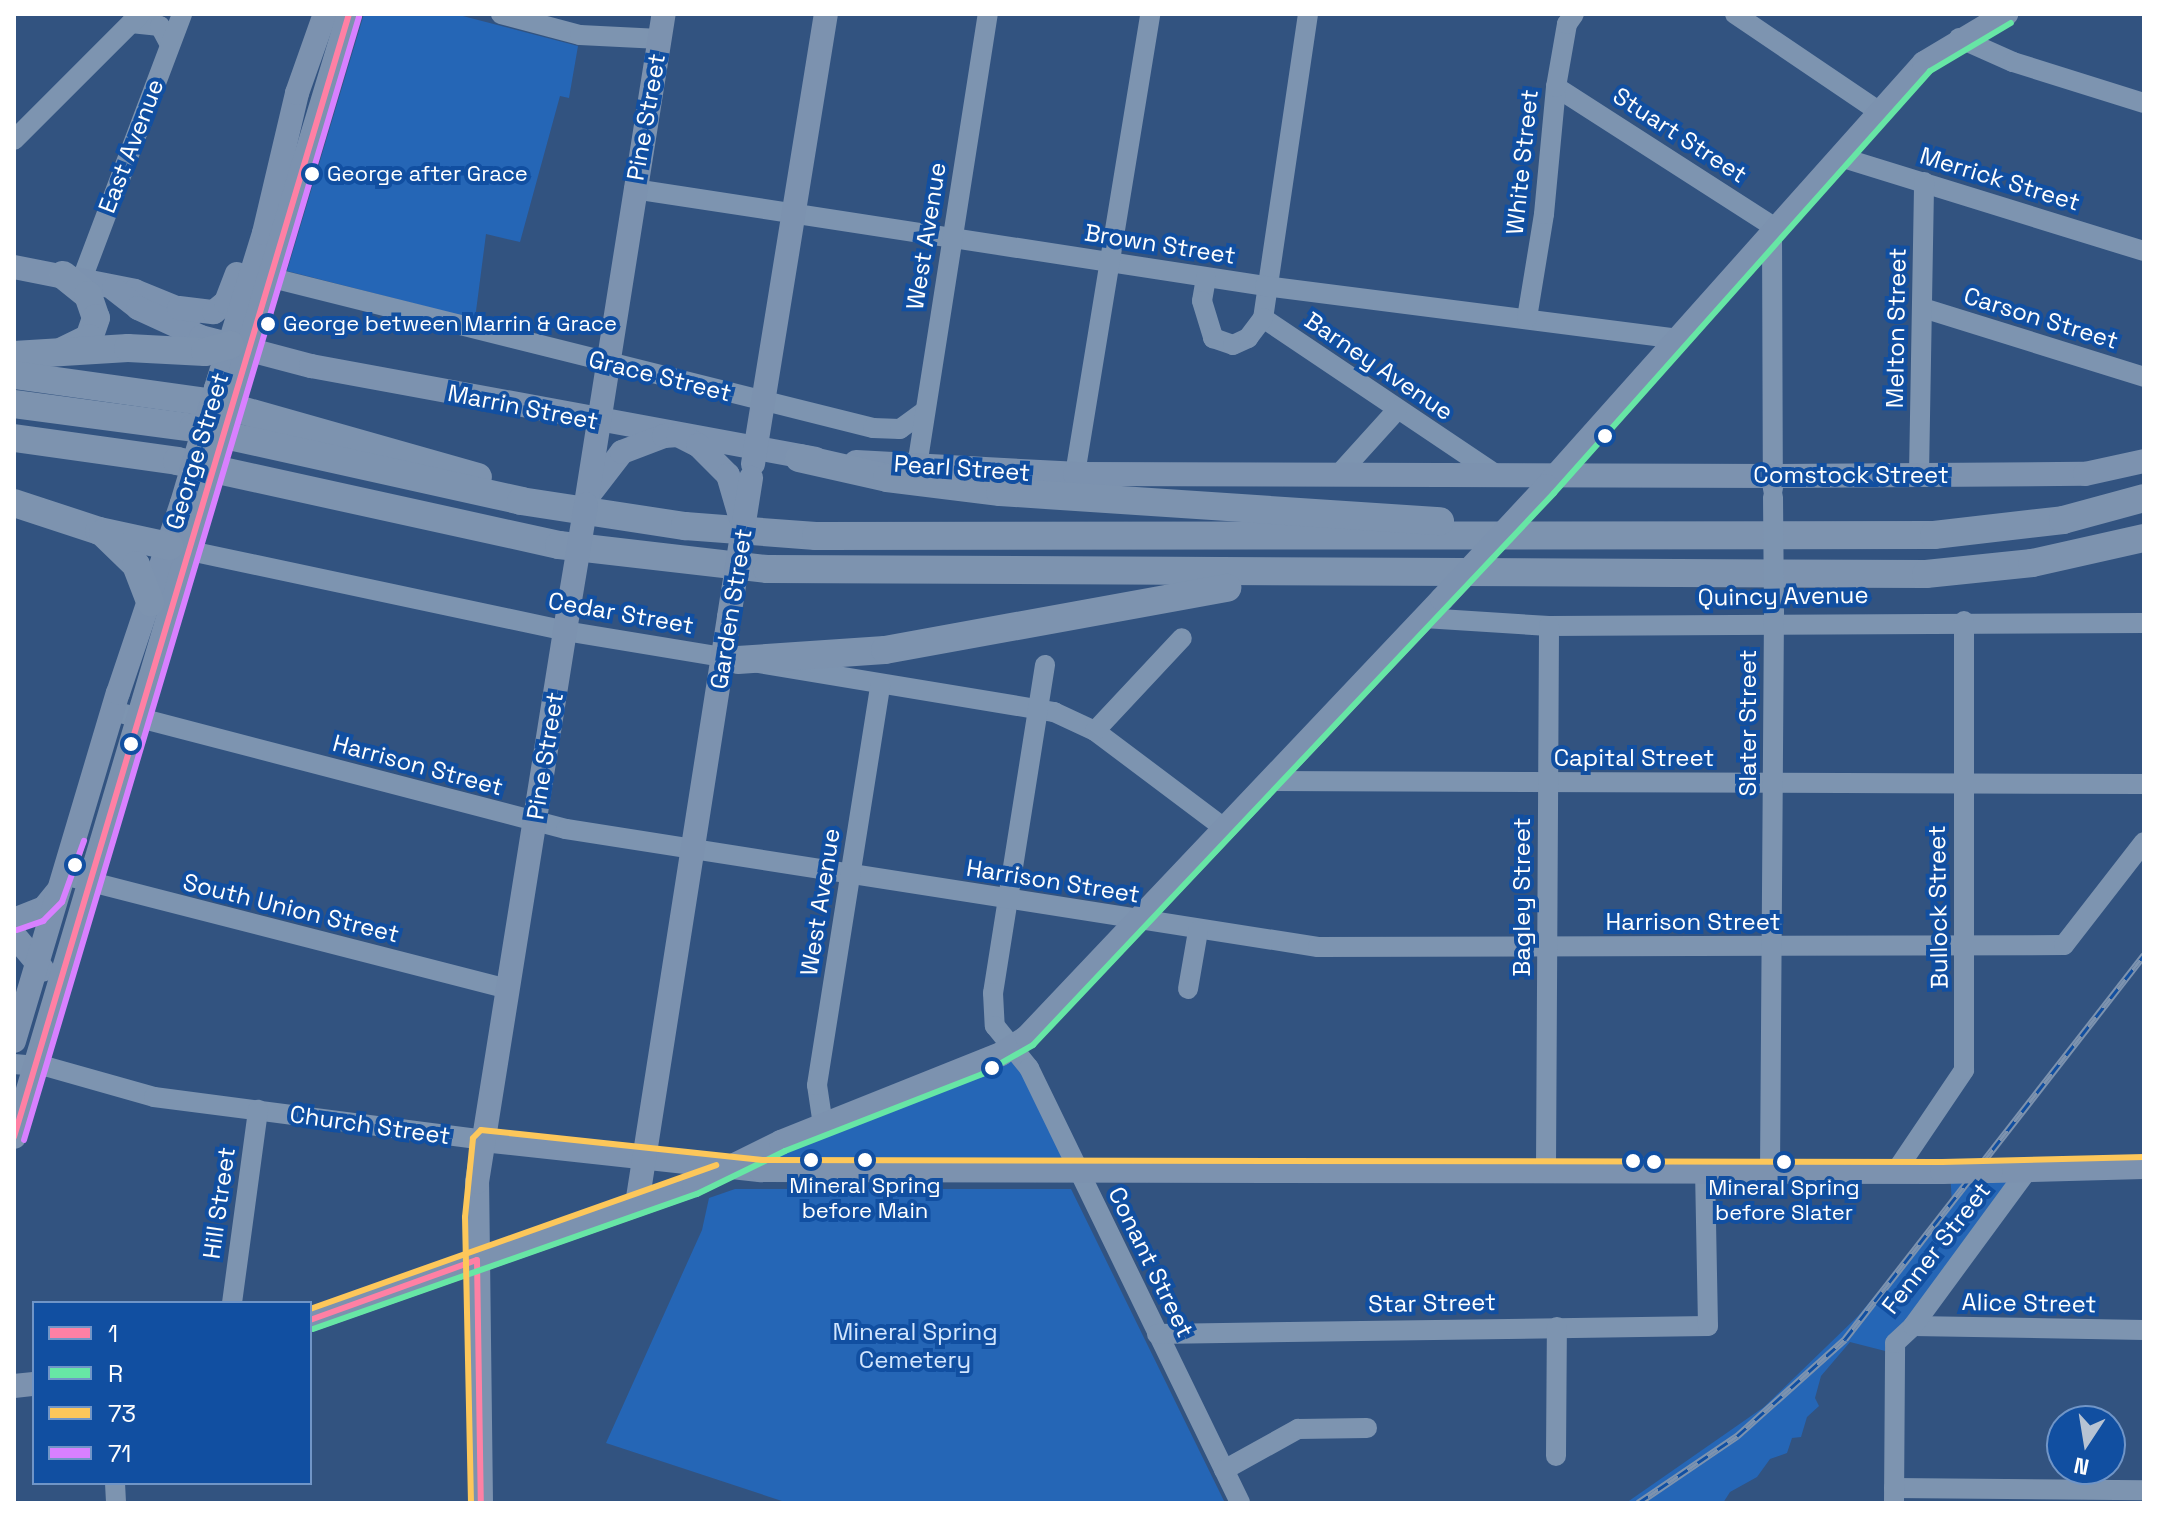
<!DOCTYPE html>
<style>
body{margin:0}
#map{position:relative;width:2158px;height:1517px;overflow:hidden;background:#325380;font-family:"Space Grotesk",sans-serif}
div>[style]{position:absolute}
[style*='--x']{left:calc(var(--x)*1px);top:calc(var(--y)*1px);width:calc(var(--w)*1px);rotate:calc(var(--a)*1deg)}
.green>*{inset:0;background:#2566b6}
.minor>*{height:20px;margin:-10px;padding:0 10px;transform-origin:10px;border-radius:10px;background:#7d94b0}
.major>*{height:24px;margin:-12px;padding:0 12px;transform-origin:12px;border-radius:12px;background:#7c92af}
.highway>*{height:28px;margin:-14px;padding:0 14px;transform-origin:14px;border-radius:14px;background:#7d93af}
.rail>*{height:7px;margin-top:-3.5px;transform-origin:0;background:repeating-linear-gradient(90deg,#114fa1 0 12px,#7d93af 0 24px);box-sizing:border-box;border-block:2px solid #7d93af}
.minor-bridge>*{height:20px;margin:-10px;padding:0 10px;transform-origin:10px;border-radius:10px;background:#7d94b0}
.major-bridge>*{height:24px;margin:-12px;padding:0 12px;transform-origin:12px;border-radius:12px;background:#7c92af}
.bus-1>*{height:6px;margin:-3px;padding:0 3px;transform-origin:3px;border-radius:3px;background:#ff80a4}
.bus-2>*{height:6px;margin:-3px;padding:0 3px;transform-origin:3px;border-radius:3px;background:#67e6a5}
.bus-3>*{height:6px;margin:-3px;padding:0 3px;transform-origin:3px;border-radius:3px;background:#fdc75a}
.bus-4>*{height:6px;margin:-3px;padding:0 3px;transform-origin:3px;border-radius:3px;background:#d880ff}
.dots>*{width:22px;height:22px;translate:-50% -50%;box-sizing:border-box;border:4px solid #114fa1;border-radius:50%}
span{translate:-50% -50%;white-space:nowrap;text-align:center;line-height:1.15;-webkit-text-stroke:8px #114fa1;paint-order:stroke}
.bus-label{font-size:22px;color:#fff}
.left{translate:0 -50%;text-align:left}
.street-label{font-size:24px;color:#fff}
.park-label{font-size:24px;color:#d2e6fe}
.frame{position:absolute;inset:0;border:16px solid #fff;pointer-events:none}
.legend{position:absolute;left:32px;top:1301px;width:280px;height:184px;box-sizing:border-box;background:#114fa1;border:2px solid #7095c7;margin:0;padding:10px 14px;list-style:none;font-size:24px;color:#fff}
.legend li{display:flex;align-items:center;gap:16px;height:40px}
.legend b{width:40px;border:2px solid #7095c7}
.north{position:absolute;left:2046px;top:1405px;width:80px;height:80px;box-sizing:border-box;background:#114fa1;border:2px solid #7095c7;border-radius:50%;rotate:192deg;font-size:22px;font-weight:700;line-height:32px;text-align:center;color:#fff}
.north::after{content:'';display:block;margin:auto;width:28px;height:36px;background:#b7c3d3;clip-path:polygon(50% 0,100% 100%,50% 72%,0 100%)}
</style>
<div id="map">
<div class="green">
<i style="clip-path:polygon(364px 14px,455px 14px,578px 46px,569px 98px,560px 96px,520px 242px,486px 234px,475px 319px,287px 271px)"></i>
<i style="clip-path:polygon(1005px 1047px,1075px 1162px,737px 1165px)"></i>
<i style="clip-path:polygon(2017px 1168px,1893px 1353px,1850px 1342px,1821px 1376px,1815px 1398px,1819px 1406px,1807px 1417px,1801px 1437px,1792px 1438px,1787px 1453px,1770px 1459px,1757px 1477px,1730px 1492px,1723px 1503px,1626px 1503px,1764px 1407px,1858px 1316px,1952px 1204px,1950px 1171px)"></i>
<i style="clip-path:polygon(735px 1189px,1071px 1189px,1225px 1503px,788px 1503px,606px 1443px,702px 1230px,709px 1198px)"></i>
</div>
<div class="minor">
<i style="--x:501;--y:14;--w:82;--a:14.9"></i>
<i style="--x:580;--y:35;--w:80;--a:2.9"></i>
<i style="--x:1308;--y:14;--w:307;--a:98.4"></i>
<i style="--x:1263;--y:318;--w:280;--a:33.9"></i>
<i style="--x:1735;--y:14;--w:175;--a:34.1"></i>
<i style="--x:131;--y:23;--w:29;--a:6"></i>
<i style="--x:160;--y:26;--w:21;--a:62"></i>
<i style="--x:1959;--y:38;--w:59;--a:24"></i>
<i style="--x:2013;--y:62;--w:137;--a:17.4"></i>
<i style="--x:1556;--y:87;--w:261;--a:32.7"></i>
<i style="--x:14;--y:140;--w:178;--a:-45"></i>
<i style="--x:1840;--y:157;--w:318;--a:17.2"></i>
<i style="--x:634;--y:189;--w:638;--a:8.74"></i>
<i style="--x:1265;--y:286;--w:419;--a:7.3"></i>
<i style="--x:1772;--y:233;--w:256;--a:89.8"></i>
<i style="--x:256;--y:274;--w:636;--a:14.01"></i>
<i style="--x:873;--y:428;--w:27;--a:2"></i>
<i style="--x:900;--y:429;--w:31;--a:-36"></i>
<i style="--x:1206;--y:278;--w:23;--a:100"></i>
<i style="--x:1202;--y:301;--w:39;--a:73"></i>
<i style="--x:1213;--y:338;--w:21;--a:19"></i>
<i style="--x:1233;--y:345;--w:17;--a:-25"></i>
<i style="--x:1248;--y:338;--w:25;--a:-53"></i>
<i style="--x:82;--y:279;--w:283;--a:-69.3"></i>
<i style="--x:1923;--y:308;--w:232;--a:17.3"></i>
<i style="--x:1527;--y:318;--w:105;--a:-80.7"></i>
<i style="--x:1544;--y:214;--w:128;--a:-84.6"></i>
<i style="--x:1556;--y:87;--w:64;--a:-80.1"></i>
<i style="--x:1567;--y:24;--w:12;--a:-55"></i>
<i style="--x:917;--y:466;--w:458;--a:-81.1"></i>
<i style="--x:1340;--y:473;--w:85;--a:-47.9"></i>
<i style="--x:1075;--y:474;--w:466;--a:-80.7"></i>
<i style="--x:1919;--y:474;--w:292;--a:-89"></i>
<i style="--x:176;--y:548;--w:398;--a:12"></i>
<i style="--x:565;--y:631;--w:496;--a:9.4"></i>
<i style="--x:1054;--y:712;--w:45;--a:24.9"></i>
<i style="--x:1095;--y:731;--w:161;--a:36.9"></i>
<i style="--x:1424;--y:618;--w:125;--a:3.7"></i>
<i style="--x:1549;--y:626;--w:595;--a:-0.29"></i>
<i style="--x:1045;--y:665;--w:332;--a:99"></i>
<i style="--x:993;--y:993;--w:33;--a:87"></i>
<i style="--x:995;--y:1026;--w:54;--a:51"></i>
<i style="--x:1029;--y:1068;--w:483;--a:64.1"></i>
<i style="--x:113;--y:711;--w:468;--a:14.6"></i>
<i style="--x:566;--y:829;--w:761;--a:8.92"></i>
<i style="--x:1318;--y:947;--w:746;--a:-0.15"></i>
<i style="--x:2064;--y:945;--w:130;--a:-52.2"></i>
<i style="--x:1095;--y:731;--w:127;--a:-46.9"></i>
<i style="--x:1268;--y:781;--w:876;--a:0.2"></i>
<i style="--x:64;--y:875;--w:458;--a:14.4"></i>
<i style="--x:1188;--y:989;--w:59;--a:-80.2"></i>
<i style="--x:14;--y:1064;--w:34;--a:5"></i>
<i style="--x:48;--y:1067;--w:110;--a:15.8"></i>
<i style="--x:154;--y:1097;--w:332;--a:7.4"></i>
<i style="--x:823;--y:1125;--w:40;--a:-98.5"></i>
<i style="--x:817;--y:1085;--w:404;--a:-81"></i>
<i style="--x:1546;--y:1168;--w:542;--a:-89.68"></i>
<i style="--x:1770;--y:1171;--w:561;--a:-89.59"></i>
<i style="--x:1896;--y:1171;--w:122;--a:-56"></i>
<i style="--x:1964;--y:1070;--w:449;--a:-90"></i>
<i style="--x:232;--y:1303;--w:195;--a:-82.3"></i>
<i style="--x:1913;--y:1326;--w:231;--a:1"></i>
<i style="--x:1157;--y:1334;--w:551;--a:-0.83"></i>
<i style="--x:1708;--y:1326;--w:155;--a:-91.1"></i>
<i style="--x:1556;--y:1456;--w:129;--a:-89.6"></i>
<i style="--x:1224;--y:1470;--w:85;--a:-29"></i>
<i style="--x:1298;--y:1429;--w:69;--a:-0.8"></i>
<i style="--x:115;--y:1483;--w:20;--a:87"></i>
<i style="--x:1894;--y:1488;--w:250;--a:0.5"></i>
<i style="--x:1894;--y:1503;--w:160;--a:-89.6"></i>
<i style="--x:1895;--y:1343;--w:25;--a:-43"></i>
<i style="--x:1913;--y:1326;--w:192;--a:-53.7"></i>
</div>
<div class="major">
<i style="--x:14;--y:267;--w:123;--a:11.2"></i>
<i style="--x:135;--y:291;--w:61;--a:22.3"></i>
<i style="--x:114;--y:289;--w:31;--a:38"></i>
<i style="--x:138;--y:308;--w:69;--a:24.7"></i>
<i style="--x:201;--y:337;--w:114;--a:14.8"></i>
<i style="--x:311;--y:366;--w:513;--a:10.43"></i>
<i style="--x:179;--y:308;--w:35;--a:7"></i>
<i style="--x:214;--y:312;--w:16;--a:-40"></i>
<i style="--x:226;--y:302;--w:30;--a:-69"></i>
<i style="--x:216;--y:388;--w:162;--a:-72.8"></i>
<i style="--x:264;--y:233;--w:144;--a:-76.7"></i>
<i style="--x:297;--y:93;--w:84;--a:-70.5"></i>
<i style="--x:235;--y:391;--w:394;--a:-73.2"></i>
<i style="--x:856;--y:462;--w:219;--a:3.1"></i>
<i style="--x:1075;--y:474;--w:698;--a:0.16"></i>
<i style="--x:1773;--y:476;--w:312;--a:-0.4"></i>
<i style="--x:2085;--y:474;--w:60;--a:-12.4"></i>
<i style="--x:753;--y:464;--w:456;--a:-80.8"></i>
<i style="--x:1551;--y:481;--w:560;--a:-48.26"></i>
<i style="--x:1924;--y:63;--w:96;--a:-30.9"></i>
<i style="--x:592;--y:491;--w:49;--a:-52.4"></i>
<i style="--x:622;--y:452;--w:45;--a:-20.9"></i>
<i style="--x:664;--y:436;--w:14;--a:-4"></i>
<i style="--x:678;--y:435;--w:22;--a:27"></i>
<i style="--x:698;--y:445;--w:42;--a:45"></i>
<i style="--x:586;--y:504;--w:496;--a:-81"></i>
<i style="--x:14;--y:920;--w:32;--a:-22"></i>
<i style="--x:44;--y:908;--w:21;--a:-51"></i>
<i style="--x:14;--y:935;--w:45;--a:50.4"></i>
<i style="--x:14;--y:1041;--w:363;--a:-73.4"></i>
<i style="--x:118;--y:693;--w:200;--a:-71.4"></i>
<i style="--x:14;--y:1137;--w:657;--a:-73.47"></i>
<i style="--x:483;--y:1140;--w:280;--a:6.2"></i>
<i style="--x:761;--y:1170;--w:1181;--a:0.1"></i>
<i style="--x:1991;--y:1171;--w:153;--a:-1.5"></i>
<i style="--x:637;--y:1204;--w:594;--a:-81.09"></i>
<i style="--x:310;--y:1320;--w:407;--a:-19.4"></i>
<i style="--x:694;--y:1185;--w:97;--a:-26.3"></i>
<i style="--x:781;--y:1142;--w:237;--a:-21.8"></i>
<i style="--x:1001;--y:1054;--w:31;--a:-33"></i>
<i style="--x:1027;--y:1037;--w:603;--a:-46.54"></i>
<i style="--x:14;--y:1386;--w:20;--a:-6"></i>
<i style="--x:481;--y:1503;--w:321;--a:-90.7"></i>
<i style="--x:477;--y:1182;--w:583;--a:-80.93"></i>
</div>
<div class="highway">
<i style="--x:63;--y:275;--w:32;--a:39"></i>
<i style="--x:88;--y:295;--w:24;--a:71"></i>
<i style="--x:96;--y:318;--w:21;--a:109"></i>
<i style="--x:89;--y:338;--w:28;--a:154"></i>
<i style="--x:14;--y:355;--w:114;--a:-3.5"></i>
<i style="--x:128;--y:348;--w:77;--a:3"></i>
<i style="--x:205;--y:352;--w:26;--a:-16"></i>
<i style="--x:14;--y:375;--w:208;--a:8"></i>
<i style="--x:220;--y:404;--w:268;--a:15.8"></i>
<i style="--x:14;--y:404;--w:181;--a:7.6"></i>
<i style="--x:193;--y:428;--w:336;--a:12.5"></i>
<i style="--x:521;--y:501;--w:166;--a:8.7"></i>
<i style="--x:685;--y:526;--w:131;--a:4.4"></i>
<i style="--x:816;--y:536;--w:1118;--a:-0.05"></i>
<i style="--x:1934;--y:535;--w:130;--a:-6.6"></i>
<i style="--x:2063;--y:520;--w:84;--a:-15.2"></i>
<i style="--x:14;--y:438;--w:165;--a:8"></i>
<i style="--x:177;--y:461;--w:391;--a:12.4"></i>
<i style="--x:559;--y:545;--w:209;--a:6.6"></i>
<i style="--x:767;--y:569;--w:1159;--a:0.25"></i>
<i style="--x:1926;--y:574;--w:107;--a:-5.9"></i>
<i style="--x:2032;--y:563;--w:115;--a:-12.6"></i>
<i style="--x:799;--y:458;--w:90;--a:12.8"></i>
<i style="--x:887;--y:478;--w:114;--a:7.1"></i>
<i style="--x:1000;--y:492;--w:441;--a:3.8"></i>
<i style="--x:14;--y:503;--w:89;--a:18.2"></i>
<i style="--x:99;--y:531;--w:72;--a:12.1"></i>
<i style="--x:103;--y:533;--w:46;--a:44.1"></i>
<i style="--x:136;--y:565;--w:40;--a:69"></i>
<i style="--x:738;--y:660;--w:147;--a:-3.9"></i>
<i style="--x:885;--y:650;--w:348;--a:-10.3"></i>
</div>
<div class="rail">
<i style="--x:1638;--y:1503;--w:120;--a:-34.1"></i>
<i style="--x:1737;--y:1436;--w:145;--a:-41.9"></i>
<i style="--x:1845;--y:1339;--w:487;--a:-52.1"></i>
</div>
<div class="minor-bridge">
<i style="--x:1773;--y:497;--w:109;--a:89.5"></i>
</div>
<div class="major-bridge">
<i style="--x:728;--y:475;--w:43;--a:73.7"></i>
<i style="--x:182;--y:503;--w:120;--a:-73.5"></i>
<i style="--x:201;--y:507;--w:121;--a:-73.7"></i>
<i style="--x:1442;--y:599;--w:154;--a:-47.1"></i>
<i style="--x:569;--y:606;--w:103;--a:-80.5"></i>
<i style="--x:729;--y:617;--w:141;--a:-81"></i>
<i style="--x:1942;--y:1172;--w:49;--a:-1.2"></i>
</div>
<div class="bus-1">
<i style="--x:14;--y:1137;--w:1172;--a:-73.39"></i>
<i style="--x:477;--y:1260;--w:243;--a:89.1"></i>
<i style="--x:310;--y:1320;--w:177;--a:-19.8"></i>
</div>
<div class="bus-2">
<i style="--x:313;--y:1329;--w:407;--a:-19.4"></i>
<i style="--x:697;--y:1194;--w:98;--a:-26"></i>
<i style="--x:785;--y:1151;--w:212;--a:-21.3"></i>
<i style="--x:982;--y:1074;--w:59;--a:-29.6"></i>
<i style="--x:1033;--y:1045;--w:759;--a:-46.65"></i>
<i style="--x:1554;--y:493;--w:565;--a:-48.3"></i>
<i style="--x:1930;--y:71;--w:94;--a:-30.7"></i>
</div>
<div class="bus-3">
<i style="--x:310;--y:1309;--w:431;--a:-19.5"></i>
<i style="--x:471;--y:1503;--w:286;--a:-91.2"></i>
<i style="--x:465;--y:1217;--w:79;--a:-84.2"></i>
<i style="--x:473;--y:1138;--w:11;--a:-45"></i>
<i style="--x:481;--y:1130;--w:283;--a:6.1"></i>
<i style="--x:762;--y:1160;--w:1180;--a:0.1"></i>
<i style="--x:1942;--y:1162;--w:202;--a:-1.4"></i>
</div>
<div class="bus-4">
<i style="--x:17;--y:930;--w:28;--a:-19"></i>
<i style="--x:43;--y:921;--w:27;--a:-45"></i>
<i style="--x:62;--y:902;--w:65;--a:-70.2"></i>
<i style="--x:24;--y:1140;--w:1172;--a:-73.39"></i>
</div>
<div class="dots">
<i style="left:312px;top:174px;background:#fff"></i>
<i style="left:268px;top:324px;background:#fff"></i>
<i style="left:1605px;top:436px;background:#fff"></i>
<i style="left:131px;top:744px;background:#fff"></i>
<i style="left:75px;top:865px;background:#fff"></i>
<i style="left:992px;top:1068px;background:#fff"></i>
<i style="left:811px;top:1160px;background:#fff"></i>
<i style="left:865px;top:1160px;background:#fff"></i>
<i style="left:1633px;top:1161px;background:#fff"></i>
<i style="left:1654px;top:1162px;background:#fff"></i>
<i style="left:1784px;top:1162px;background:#fff"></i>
</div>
<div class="bus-label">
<span class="left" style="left:327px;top:174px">George after Grace</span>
<span class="left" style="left:283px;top:324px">George between Marrin &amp; Grace</span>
<span style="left:865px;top:1198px">Mineral Spring<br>before Main</span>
<span style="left:1784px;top:1200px">Mineral Spring<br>before Slater</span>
</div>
<div class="street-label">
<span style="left:646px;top:117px;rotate:-80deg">Pine Street</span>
<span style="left:1680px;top:135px;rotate:33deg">Stuart Street</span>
<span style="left:131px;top:146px;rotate:-69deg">East Avenue</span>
<span style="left:1522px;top:162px;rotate:-84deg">White Street</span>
<span style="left:2000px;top:179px;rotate:17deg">Merrick Street</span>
<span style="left:926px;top:236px;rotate:-81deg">West Avenue</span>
<span style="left:1160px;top:244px;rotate:9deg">Brown Street</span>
<span style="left:2041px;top:318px;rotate:17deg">Carson Street</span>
<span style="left:1896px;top:328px;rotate:-89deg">Melton Street</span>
<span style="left:1379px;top:366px;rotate:34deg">Barney Avenue</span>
<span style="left:660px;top:376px;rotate:14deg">Grace Street</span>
<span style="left:523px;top:407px;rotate:11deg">Marrin Street</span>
<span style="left:197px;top:451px;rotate:-73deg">George Street</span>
<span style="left:962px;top:468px;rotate:4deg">Pearl Street</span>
<span style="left:1851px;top:475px">Comstock Street</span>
<span style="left:1783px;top:596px;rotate:-1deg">Quincy Avenue</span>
<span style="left:731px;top:609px;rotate:-81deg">Garden Street</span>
<span style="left:621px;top:613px;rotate:10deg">Cedar Street</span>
<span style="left:1748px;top:723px;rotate:-90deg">Slater Street</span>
<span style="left:545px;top:756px;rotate:-81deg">Pine Street</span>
<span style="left:1634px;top:758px">Capital Street</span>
<span style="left:418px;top:765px;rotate:15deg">Harrison Street</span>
<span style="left:1053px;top:881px;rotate:9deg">Harrison Street</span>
<span style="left:1522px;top:897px;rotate:-90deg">Bagley Street</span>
<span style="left:820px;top:902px;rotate:-81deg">West Avenue</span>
<span style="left:1938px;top:907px;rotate:-91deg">Bullock Street</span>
<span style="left:291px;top:908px;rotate:14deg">South Union Street</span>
<span style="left:1693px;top:922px">Harrison Street</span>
<span style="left:370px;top:1125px;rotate:8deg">Church Street</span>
<span style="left:219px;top:1203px;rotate:-82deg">Hill Street</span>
<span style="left:1936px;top:1248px;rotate:-52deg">Fenner Street</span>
<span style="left:1151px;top:1262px;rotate:64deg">Conant Street</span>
<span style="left:1432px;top:1303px;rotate:-1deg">Star Street</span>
<span style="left:2029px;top:1303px;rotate:1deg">Alice Street</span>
</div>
<div class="park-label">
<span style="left:915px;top:1346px">Mineral Spring<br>Cemetery</span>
</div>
<div class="frame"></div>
<ul class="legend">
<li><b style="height:10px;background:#ff80a4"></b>1</li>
<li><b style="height:10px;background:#67e6a5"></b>R</li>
<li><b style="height:10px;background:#fdc75a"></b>73</li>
<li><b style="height:10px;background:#d880ff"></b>71</li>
</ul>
<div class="north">N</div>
</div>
